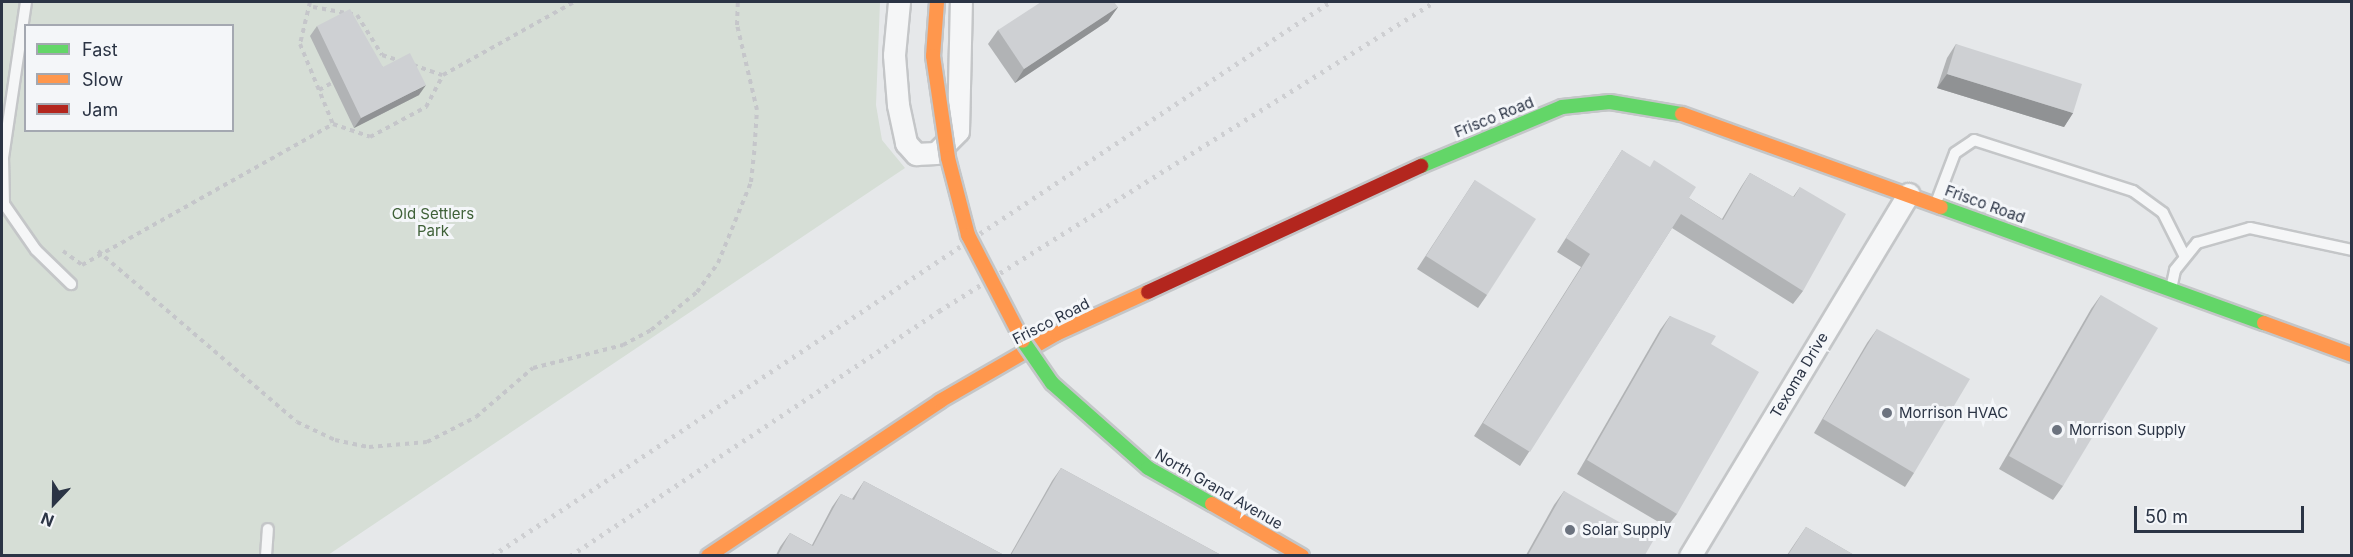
<!DOCTYPE html>
<style>
body{margin:0}
#map{position:relative;width:2353px;height:557px;overflow:hidden;background:#e6e8ea;font-family:Inter,sans-serif}
div>[style]{position:absolute}
[style*='--x']{left:calc(var(--x)*1px);top:calc(var(--y)*1px);width:calc(var(--w)*1px);rotate:calc(var(--a)*1deg)}
.green>*{inset:0;background:#d6ded6}
.path>*{height:4px;margin-top:-2px;transform-origin:0;background:repeating-linear-gradient(90deg,#c5c6ca 0 4.5px,transparent 0 9px)}
.roads{filter:drop-shadow(2px 0 #c4c6c8) drop-shadow(-2px 0 #c4c6c8) drop-shadow(0 2px #c4c6c8) drop-shadow(0 -2px #c4c6c8)}
.lane>*{height:10px;margin:-5px;padding:0 5px;transform-origin:5px;border-radius:5px;background:#f5f6f7}
.street>*{height:21px;margin:-10.5px;padding:0 10.5px;transform-origin:10.5px;border-radius:10.5px;background:#f5f6f7}
.fast>*{height:14px;margin:-7px;padding:0 7px;transform-origin:7px;border-radius:7px;background:#63d668}
.slow>*{height:14px;margin:-7px;padding:0 7px;transform-origin:7px;border-radius:7px;background:#ff974d}
.jam>*{height:14px;margin:-7px;padding:0 7px;transform-origin:7px;border-radius:7px;background:#b3261e}
.rail>*{height:4.5px;margin-top:-2.25px;transform-origin:0;background:repeating-linear-gradient(90deg,#cecfd2 0 3px,transparent 0 9px)}
.bridges{filter:drop-shadow(2px 0 #c4c6c8) drop-shadow(-2px 0 #c4c6c8) drop-shadow(0 2px #c4c6c8) drop-shadow(0 -2px #c4c6c8)}
.fast-bridge>*{height:14px;margin:-7px;padding:0 7px;transform-origin:7px;border-radius:7px;background:#63d668}
.slow-bridge>*{height:14px;margin:-7px;padding:0 7px;transform-origin:7px;border-radius:7px;background:#ff974d}
.wall>*{inset:0;background:#b1b3b5}
.shaded-wall>*{inset:0;background:#909294}
.building>*{inset:0;background:#ced0d3}
.dots>*{width:16px;height:16px;translate:-50% -50%;box-sizing:border-box;border:3px solid #f4f6f9;border-radius:50%}
span{translate:-50% -50%;white-space:nowrap;text-align:center;line-height:1.15;-webkit-text-stroke:6px #f4f6f9;paint-order:stroke}
.street-label{font-size:15px;color:#2b3445}
.park-label{font-size:15px;color:#3f6138}
.poi-label{font-size:15px;color:#2b3445}
.left{translate:0 -50%;text-align:left}
.frame{position:absolute;inset:0;border:3px solid #2b3445;pointer-events:none}
.legend{position:absolute;left:24px;top:24px;width:210px;height:108px;box-sizing:border-box;background:#f4f6f9;border:2px solid #a4a8b1;margin:0;padding:8px 10px;list-style:none;font-size:18px;color:#2b3445}
.legend li{display:flex;align-items:center;gap:12px;height:30px}
.legend b{width:30px;border:2px solid #a4a8b1}
.north{position:absolute;left:24px;top:473px;width:60px;height:60px;-webkit-text-stroke:4px #f4f6f9;paint-order:stroke;rotate:202deg;font-size:16px;font-weight:700;line-height:24px;text-align:center;color:#2b3445}
.north::after{content:'';display:block;margin:auto;width:21px;height:27px;background:#2b3445;clip-path:polygon(50% 0,100% 100%,50% 72%,0 100%)}
.scale{position:absolute;left:2134px;top:506px;width:170px;height:27px;box-sizing:border-box;border:3px solid #2b3445;border-top:0;padding-left:8px;font-size:18px;line-height:21px;white-space:nowrap;color:#2b3445;-webkit-text-stroke:4px #f4f6f9;paint-order:stroke}
</style>
<div id="map">
<div class="green">
<i style="clip-path:polygon(evenodd,2px 2px,880px 2px,876px 105px,882px 140px,905px 168px,328px 555px,2px 555px,2px 2px,26px 26px,232px 26px,232px 130px,26px 130px,26px 26px)"></i>
</div>
<div class="path">
<i style="--x:310;--y:2;--w:43;--a:103.4"></i>
<i style="--x:300;--y:44;--w:87;--a:67.6"></i>
<i style="--x:313;--y:7;--w:45;--a:10.3"></i>
<i style="--x:357;--y:15;--w:47;--a:58"></i>
<i style="--x:382;--y:55;--w:19;--a:18"></i>
<i style="--x:413;--y:65;--w:31;--a:19"></i>
<i style="--x:319;--y:90;--w:21;--a:-29"></i>
<i style="--x:63;--y:251;--w:24;--a:36"></i>
<i style="--x:82;--y:265;--w:288;--a:-29.3"></i>
<i style="--x:333;--y:124;--w:39;--a:19"></i>
<i style="--x:370;--y:137;--w:64;--a:-28.2"></i>
<i style="--x:426;--y:107;--w:36;--a:-62"></i>
<i style="--x:443;--y:75;--w:150;--a:-29.1"></i>
<i style="--x:98;--y:251;--w:262;--a:40.7"></i>
<i style="--x:297;--y:422;--w:42;--a:25.3"></i>
<i style="--x:335;--y:440;--w:35;--a:12"></i>
<i style="--x:369;--y:447;--w:58;--a:-4.9"></i>
<i style="--x:427;--y:442;--w:55;--a:-27"></i>
<i style="--x:476;--y:417;--w:75;--a:-40.7"></i>
<i style="--x:533;--y:368;--w:93;--a:-14.3"></i>
<i style="--x:623;--y:345;--w:32;--a:-28"></i>
<i style="--x:651;--y:330;--w:60;--a:-39.6"></i>
<i style="--x:697;--y:292;--w:36;--a:-54"></i>
<i style="--x:718;--y:263;--w:87;--a:-67.8"></i>
<i style="--x:751;--y:182;--w:27;--a:-84"></i>
<i style="--x:754;--y:155;--w:45;--a:-86.2"></i>
<i style="--x:757;--y:110;--w:87;--a:-103.2"></i>
<i style="--x:737;--y:25;--w:23;--a:-88"></i>
</div>
<div class="roads">
<div class="lane">
<i style="--x:26;--y:2;--w:157;--a:98.4"></i>
<i style="--x:3;--y:157;--w:47;--a:88.8"></i>
<i style="--x:4;--y:204;--w:56;--a:55.2"></i>
<i style="--x:36;--y:250;--w:49;--a:44.2"></i>
<i style="--x:1936;--y:203;--w:53;--a:-69.2"></i>
<i style="--x:1955;--y:153;--w:23;--a:-34"></i>
<i style="--x:1974;--y:140;--w:167;--a:17.8"></i>
<i style="--x:2133;--y:191;--w:37;--a:36"></i>
<i style="--x:2163;--y:213;--w:49;--a:63.4"></i>
<i style="--x:2171;--y:289;--w:19;--a:-78"></i>
<i style="--x:2175;--y:270;--w:35;--a:-51"></i>
<i style="--x:2197;--y:243;--w:55;--a:-15.8"></i>
<i style="--x:2250;--y:228;--w:104;--a:12.2"></i>
<i style="--x:266;--y:556;--w:27;--a:-86"></i>
</div>
<div class="street">
<i style="--x:899;--y:2;--w:53;--a:95.4"></i>
<i style="--x:894;--y:55;--w:50;--a:85.4"></i>
<i style="--x:898;--y:105;--w:39;--a:78"></i>
<i style="--x:906;--y:143;--w:15;--a:48"></i>
<i style="--x:916;--y:154;--w:20;--a:-3"></i>
<i style="--x:936;--y:153;--w:31;--a:-45"></i>
<i style="--x:958;--y:131;--w:129;--a:-88.7"></i>
<i style="--x:1690;--y:556;--w:423;--a:-58.9"></i>
</div>
<div class="fast">
<i style="--x:1421;--y:166;--w:153;--a:-22.7"></i>
<i style="--x:1562;--y:107;--w:48;--a:-5.9"></i>
<i style="--x:1610;--y:102;--w:73;--a:9.5"></i>
<i style="--x:1941;--y:207;--w:343;--a:19.8"></i>
</div>
<div class="slow">
<i style="--x:1682;--y:114;--w:275;--a:19.8"></i>
<i style="--x:2264;--y:323;--w:94;--a:20"></i>
<i style="--x:708;--y:556;--w:279;--a:-33.7"></i>
<i style="--x:940;--y:401;--w:134;--a:-30"></i>
<i style="--x:1056;--y:334;--w:101;--a:-24.5"></i>
</div>
<div class="jam">
<i style="--x:1148;--y:292;--w:301;--a:-24.8"></i>
</div>
</div>
<div class="rail">
<i style="--x:492;--y:556;--w:1005;--a:-33.47"></i>
<i style="--x:570;--y:556;--w:443;--a:-33.6"></i>
<i style="--x:939;--y:311;--w:584;--a:-31.97"></i>
</div>
<div class="bridges">
<div class="fast-bridge">
<i style="--x:1023;--y:341;--w:51;--a:55.4"></i>
<i style="--x:1052;--y:383;--w:128;--a:41.5"></i>
<i style="--x:1148;--y:468;--w:73;--a:29.4"></i>
</div>
<div class="slow-bridge">
<i style="--x:937;--y:2;--w:54;--a:94.2"></i>
<i style="--x:933;--y:56;--w:103;--a:81.6"></i>
<i style="--x:948;--y:158;--w:80;--a:75.4"></i>
<i style="--x:968;--y:235;--w:119;--a:62.6"></i>
<i style="--x:1212;--y:504;--w:104;--a:30"></i>
</div>
</div>
<div class="wall">
<i style="clip-path:polygon(1118px 7px,1108px 21px,1015px 83px,988px 44px,998px 30px)"></i>
<i style="clip-path:polygon(317px 26px,383px 67px,419px 95px,354px 128px,310px 36px)"></i>
<i style="clip-path:polygon(1956px 44px,2073px 113px,2064px 127px,1937px 88px,1947px 58px)"></i>
<i style="clip-path:polygon(1622px 150px,1689px 198px,1722px 219px,1741px 187px,1750px 173px,1793px 197px,1800px 187px,1803px 291px,1793px 304px,1672px 228px,1520px 466px,1474px 436px,1581px 267px,1557px 252px)"></i>
<i style="clip-path:polygon(1475px 180px,1487px 295px,1478px 308px,1417px 269px)"></i>
<i style="clip-path:polygon(2101px 295px,2063px 486px,2053px 500px,1999px 469px,2091px 309px)"></i>
<i style="clip-path:polygon(1670px 316px,1711px 344px,1677px 514px,1667px 527px,1577px 474px,1660px 330px)"></i>
<i style="clip-path:polygon(1877px 329px,1914px 473px,1905px 487px,1814px 433px,1867px 343px)"></i>
<i style="clip-path:polygon(1061px 468px,1221px 555px,1010px 555px,1052px 481px)"></i>
<i style="clip-path:polygon(864px 481px,1004px 555px,776px 555px,780px 547px,790px 533px,812px 545px,832px 507px,841px 494px,852px 499px)"></i>
<i style="clip-path:polygon(1564px 491px,1645px 555px,1526px 555px,1554px 505px)"></i>
<i style="clip-path:polygon(1806px 527px,1854px 555px,1787px 555px)"></i>
</div>
<div class="shaded-wall">
<i style="clip-path:polygon(1118px 7px,1108px 21px,1015px 83px,1024px 69px)"></i>
<i style="clip-path:polygon(1947px 74px,2073px 113px,2064px 127px,1937px 88px)"></i>
<i style="clip-path:polygon(426px 85px,419px 95px,354px 128px,361px 118px)"></i>
</div>
<div class="building">
<i style="clip-path:polygon(1041px 2px,1114px 2px,1118px 7px,1024px 69px,998px 30px)"></i>
<i style="clip-path:polygon(350px 9px,383px 67px,410px 53px,426px 85px,361px 118px,317px 26px)"></i>
<i style="clip-path:polygon(1956px 44px,2082px 84px,2073px 113px,1947px 74px)"></i>
<i style="clip-path:polygon(1622px 150px,1650px 167px,1654px 160px,1696px 187px,1689px 198px,1723px 220px,1750px 173px,1794px 197px,1800px 187px,1846px 214px,1803px 291px,1681px 214px,1530px 452px,1483px 423px,1590px 254px,1566px 238px)"></i>
<i style="clip-path:polygon(1475px 180px,1536px 219px,1487px 295px,1426px 256px)"></i>
<i style="clip-path:polygon(2101px 295px,2158px 328px,2063px 486px,2009px 456px)"></i>
<i style="clip-path:polygon(1670px 316px,1716px 336px,1711px 344px,1759px 372px,1677px 514px,1587px 460px)"></i>
<i style="clip-path:polygon(1877px 329px,1970px 379px,1914px 473px,1823px 419px)"></i>
<i style="clip-path:polygon(1061px 468px,1221px 555px,1011px 555px)"></i>
<i style="clip-path:polygon(864px 481px,1004px 555px,778px 555px,790px 533px,813px 546px,841px 494px,854px 500px)"></i>
<i style="clip-path:polygon(1564px 491px,1653px 541px,1645px 555px,1528px 555px)"></i>
<i style="clip-path:polygon(1806px 527px,1854px 555px,1788px 555px)"></i>
</div>
<div class="dots">
<i style="left:1887px;top:413px;background:#6c737f"></i>
<i style="left:2057px;top:430px;background:#6c737f"></i>
<i style="left:1570px;top:530px;background:#6c737f"></i>
</div>
<div class="street-label">
<span style="left:1494px;top:117px;rotate:-22deg">Frisco Road</span>
<span style="left:1985px;top:204px;rotate:20deg">Frisco Road</span>
<span style="left:1051px;top:321px;rotate:-27deg">Frisco Road</span>
<span style="left:1799px;top:375px;rotate:-59deg">Texoma Drive</span>
<span style="left:1219px;top:489px;rotate:30deg">North Grand Avenue</span>
</div>
<div class="park-label">
<span style="left:433px;top:222px">Old Settlers<br>Park</span>
</div>
<div class="poi-label">
<span class="left" style="left:1899px;top:413px">Morrison HVAC</span>
<span class="left" style="left:2069px;top:430px">Morrison Supply</span>
<span class="left" style="left:1582px;top:530px">Solar Supply</span>
</div>
<div class="frame"></div>
<ul class="legend">
<li><b style="height:8px;background:#63d668"></b>Fast</li>
<li><b style="height:8px;background:#ff974d"></b>Slow</li>
<li><b style="height:8px;background:#b3261e"></b>Jam</li>
</ul>
<div class="north">N</div>
<div class="scale">50 m</div>
</div>
